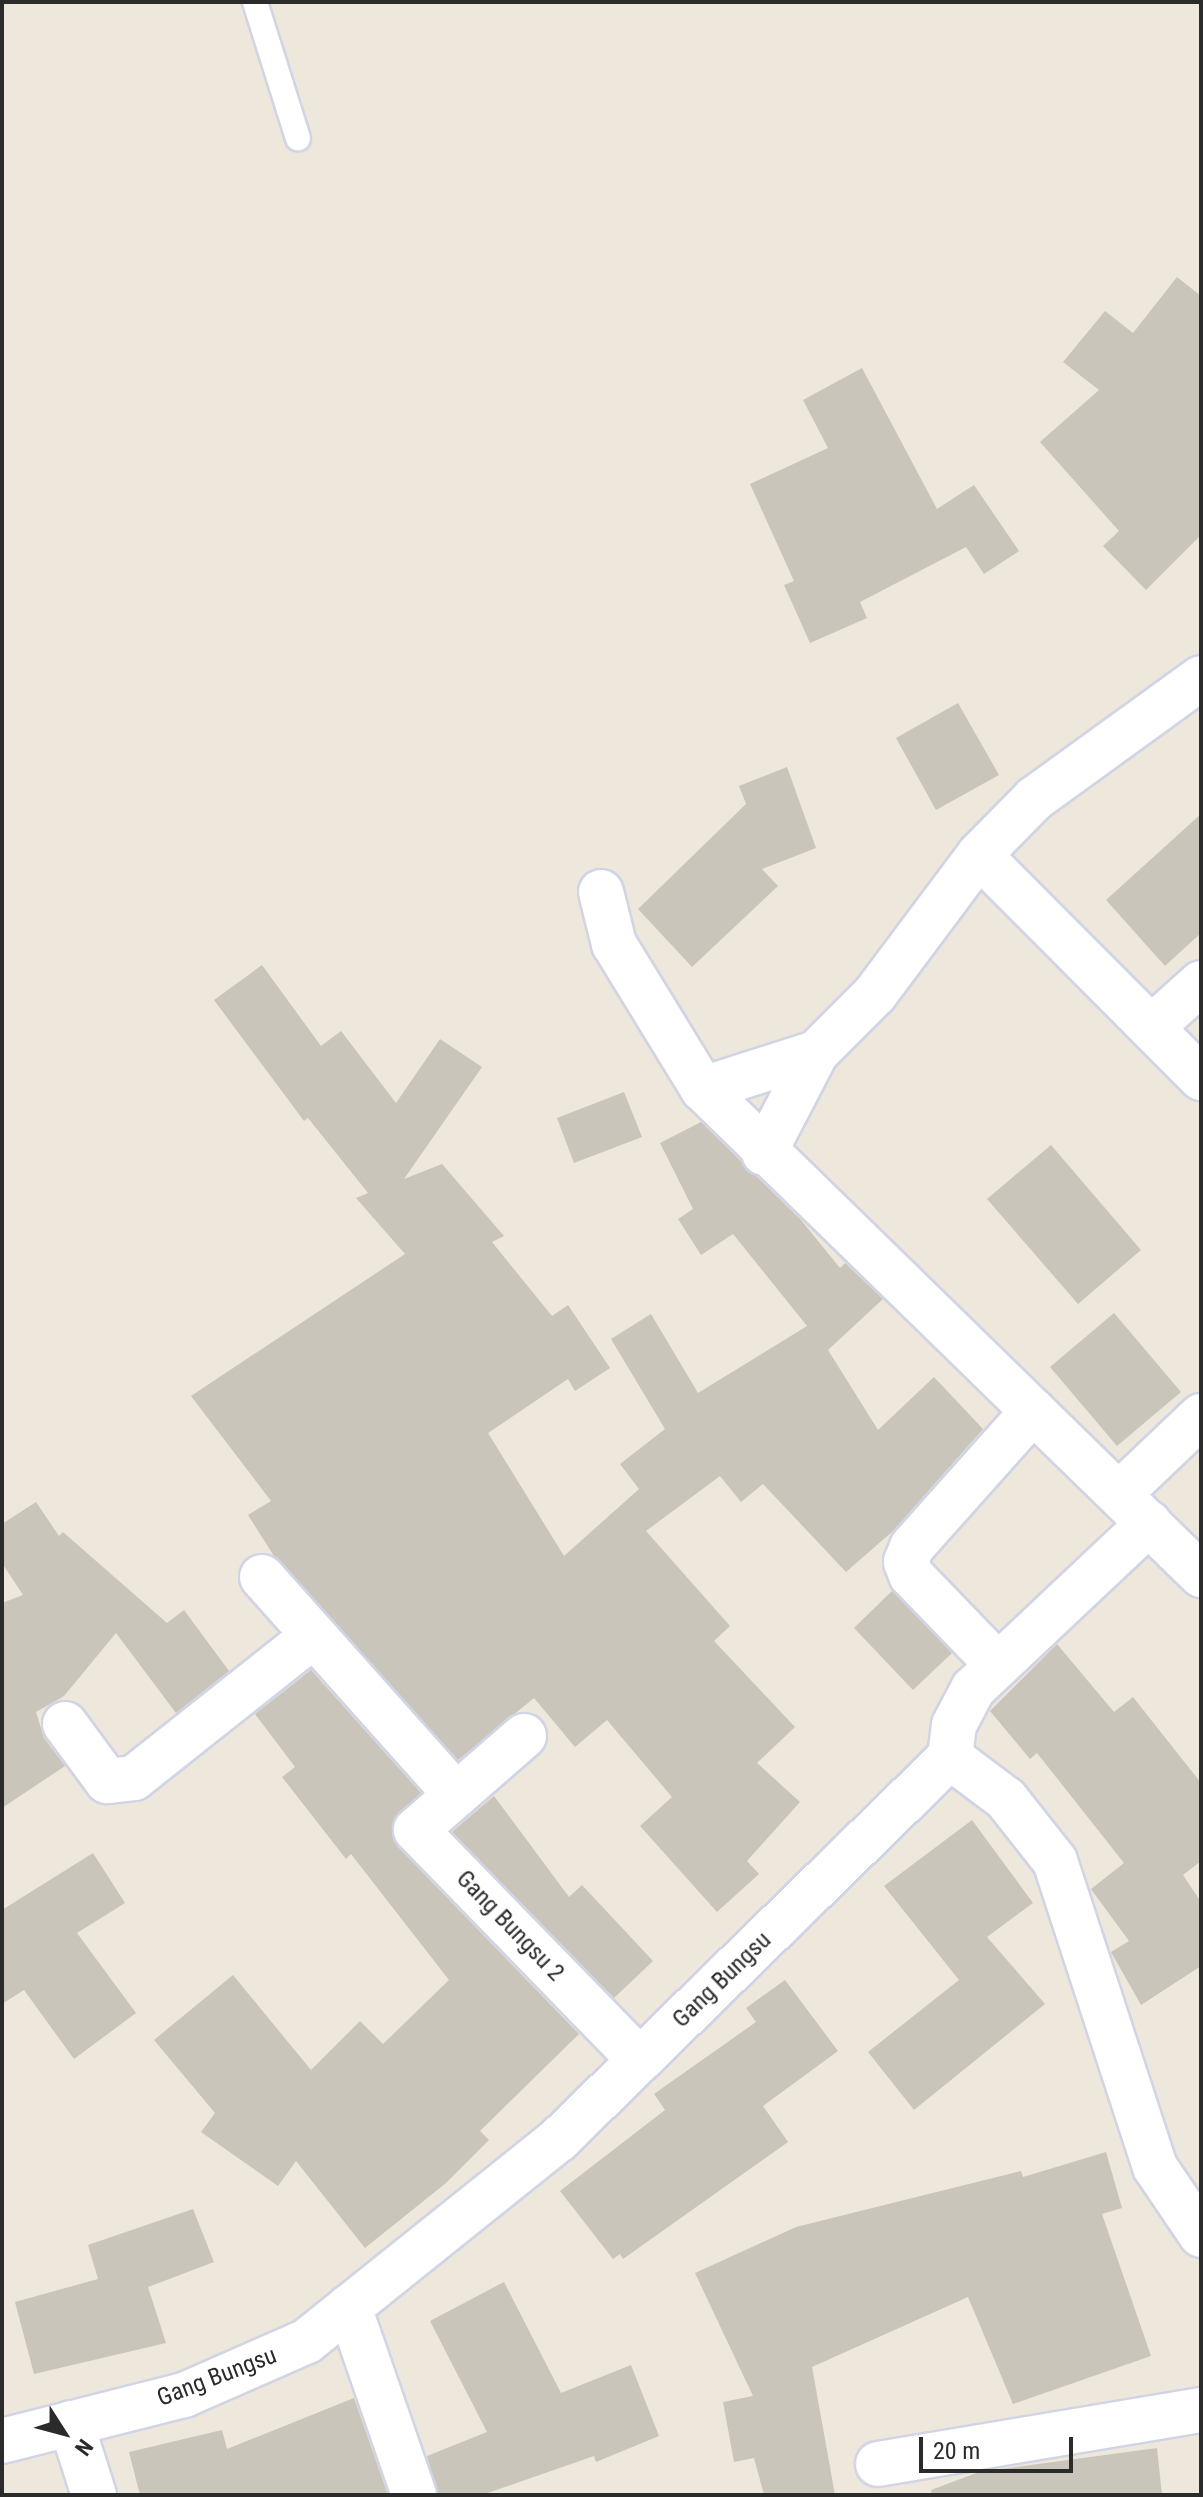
<!DOCTYPE html>
<style>
body{margin:0}
#map{position:relative;width:1203px;height:2497px;overflow:hidden;background:#ede7dc;font-family:"Roboto Condensed",sans-serif}
div>[style]{position:absolute}
[style*='--x']{left:calc(var(--x)*1px);top:calc(var(--y)*1px);width:calc(var(--w)*1px);rotate:calc(var(--a)*1deg)}
.building>*{inset:0;background:#c9c5bb}
.roads{filter:drop-shadow(2px 0 #d1d4e4) drop-shadow(-2px 0 #d1d4e4) drop-shadow(0 2px #d1d4e4) drop-shadow(0 -2px #d1d4e4)}
.lane>*{height:24px;margin:-12px;padding:0 12px;transform-origin:12px;border-radius:12px;background:#fff}
.street>*{height:44px;margin:-22px;padding:0 22px;transform-origin:22px;border-radius:22px;background:#fff}
span{translate:-50% -50%;white-space:nowrap;text-align:center;line-height:1.15;-webkit-text-stroke:6px #fff;paint-order:stroke}
.street-label{font-size:24px;color:#2b2b2b}
.frame{position:absolute;inset:0;border:4px solid #2b2b2b;pointer-events:none}
.north{position:absolute;left:24px;top:2393px;width:80px;height:80px;-webkit-text-stroke:6px #fff;paint-order:stroke;rotate:126deg;font-size:22px;font-weight:700;line-height:32px;text-align:center;color:#2b2b2b}
.north::after{content:'';display:block;margin:auto;width:28px;height:36px;background:#2b2b2b;clip-path:polygon(50% 0,100% 100%,50% 72%,0 100%)}
.scale{position:absolute;left:919px;top:2437px;width:154px;height:36px;box-sizing:border-box;border:4px solid #2b2b2b;border-top:0;padding-left:10px;font-size:24px;line-height:28px;white-space:nowrap;color:#2b2b2b;-webkit-text-stroke:6px #fff;paint-order:stroke}
</style>
<div id="map">
<div class="building">
<i style="clip-path:polygon(1177px 277px,1201px 296px,1201px 535px,1146px 590px,1103px 546px,1119px 531px,1040px 442px,1099px 390px,1063px 362px,1105px 311px,1133px 333px)"></i>
<i style="clip-path:polygon(862px 368px,937px 509px,974px 485px,1019px 551px,984px 574px,966px 547px,860px 602px,867px 618px,810px 643px,784px 585px,794px 581px,750px 484px,828px 448px,803px 400px)"></i>
<i style="clip-path:polygon(958px 703px,999px 775px,936px 810px,896px 738px)"></i>
<i style="clip-path:polygon(787px 767px,816px 848px,762px 869px,778px 886px,692px 967px,638px 909px,746px 804px,739px 786px)"></i>
<i style="clip-path:polygon(1201px 814px,1201px 933px,1165px 966px,1106px 900px)"></i>
<i style="clip-path:polygon(262px 965px,321px 1046px,341px 1031px,396px 1103px,440px 1039px,482px 1067px,404px 1179px,442px 1164px,504px 1236px,492px 1242px,552px 1316px,568px 1305px,610px 1368px,575px 1391px,568px 1379px,488px 1433px,564px 1556px,639px 1489px,620px 1464px,665px 1429px,611px 1339px,651px 1314px,698px 1393px,807px 1326px,733px 1234px,701px 1255px,678px 1219px,693px 1209px,660px 1143px,701px 1122px,801px 1220px,840px 1268px,845px 1263px,883px 1299px,828px 1350px,878px 1430px,934px 1377px,983px 1429px,893px 1531px,846px 1572px,763px 1484px,741px 1502px,720px 1476px,646px 1531px,730px 1626px,714px 1641px,795px 1727px,757px 1763px,800px 1802px,747px 1861px,759px 1874px,717px 1912px,640px 1826px,672px 1797px,607px 1720px,575px 1747px,534px 1698px,458px 1760px,274px 1556px,248px 1515px,271px 1501px,191px 1396px,405px 1254px,356px 1198px,368px 1193px,308px 1118px,304px 1121px,214px 1000px)"></i>
<i style="clip-path:polygon(624px 1092px,642px 1137px,574px 1163px,557px 1118px)"></i>
<i style="clip-path:polygon(1051px 1145px,1141px 1250px,1078px 1304px,987px 1199px)"></i>
<i style="clip-path:polygon(1114px 1313px,1181px 1392px,1117px 1446px,1050px 1367px)"></i>
<i style="clip-path:polygon(36px 1502px,59px 1536px,63px 1532px,167px 1623px,184px 1610px,229px 1671px,176px 1713px,116px 1633px,64px 1696px,36px 1712px,44px 1738px,65px 1766px,2px 1808px,2px 1603px,23px 1595px,2px 1563px,2px 1524px)"></i>
<i style="clip-path:polygon(892px 1591px,952px 1653px,913px 1690px,854px 1628px)"></i>
<i style="clip-path:polygon(1057px 1644px,1114px 1712px,1133px 1697px,1201px 1783px,1201px 1861px,1183px 1875px,1201px 1902px,1201px 1966px,1141px 2005px,1111px 1952px,1129px 1941px,1091px 1889px,1124px 1863px,1037px 1753px,1030px 1759px,990px 1711px)"></i>
<i style="clip-path:polygon(311px 1670px,421px 1793px,393px 1822px,398px 1847px,579px 2034px,480px 2131px,489px 2140px,446px 2183px,365px 2248px,296px 2161px,278px 2186px,201px 2132px,215px 2113px,154px 2040px,233px 1975px,311px 2070px,360px 2021px,383px 2044px,449px 1980px,351px 1854px,346px 1859px,282px 1777px,295px 1767px,255px 1714px)"></i>
<i style="clip-path:polygon(494px 1796px,569px 1897px,582px 1885px,653px 1961px,614px 1998px,452px 1832px)"></i>
<i style="clip-path:polygon(972px 1820px,1033px 1903px,987px 1937px,1045px 2004px,914px 2110px,868px 2052px,959px 1980px,884px 1886px)"></i>
<i style="clip-path:polygon(93px 1853px,125px 1903px,77px 1933px,136px 2013px,74px 2059px,24px 1990px,2px 2004px,2px 1910px)"></i>
<i style="clip-path:polygon(785px 1980px,838px 2051px,763px 2106px,788px 2142px,623px 2259px,620px 2254px,613px 2259px,560px 2191px,665px 2110px,654px 2094px,756px 2022px,746px 2008px)"></i>
<i style="clip-path:polygon(1106px 2152px,1122px 2208px,1102px 2214px,1151px 2356px,1013px 2404px,968px 2297px,812px 2367px,835px 2495px,764px 2495px,754px 2458px,734px 2462px,723px 2402px,753px 2396px,695px 2273px,796px 2227px,1021px 2171px,1023px 2177px)"></i>
<i style="clip-path:polygon(193px 2209px,214px 2262px,148px 2287px,166px 2343px,34px 2374px,15px 2302px,98px 2279px,88px 2245px)"></i>
<i style="clip-path:polygon(504px 2282px,561px 2393px,631px 2365px,659px 2436px,596px 2462px,594px 2456px,482px 2495px,438px 2495px,427px 2456px,487px 2432px,430px 2321px)"></i>
<i style="clip-path:polygon(354px 2398px,388px 2495px,140px 2495px,129px 2452px,222px 2430px,227px 2449px)"></i>
<i style="clip-path:polygon(1157px 2448px,1162px 2495px,932px 2495px,931px 2490px,979px 2472px)"></i>
</div>
<div class="roads">
<div class="lane">
<i style="--x:255;--y:2;--w:143;--a:72.5"></i>
</div>
<div class="street">
<i style="--x:979;--y:855;--w:315;--a:45.1"></i>
<i style="--x:601;--y:892;--w:54;--a:76"></i>
<i style="--x:614;--y:944;--w:170;--a:58.5"></i>
<i style="--x:703;--y:1089;--w:461;--a:44.3"></i>
<i style="--x:1033;--y:1411;--w:182;--a:131.7"></i>
<i style="--x:912;--y:1547;--w:16;--a:112"></i>
<i style="--x:906;--y:1562;--w:14;--a:69"></i>
<i style="--x:911;--y:1575;--w:124;--a:46"></i>
<i style="--x:1153;--y:1026;--w:64;--a:-41.9"></i>
<i style="--x:703;--y:1089;--w:119;--a:-17.7"></i>
<i style="--x:764;--y:1153;--w:113;--a:-62.5"></i>
<i style="--x:816;--y:1053;--w:83;--a:-45"></i>
<i style="--x:875;--y:994;--w:174;--a:-53.2"></i>
<i style="--x:979;--y:855;--w:78;--a:-45.5"></i>
<i style="--x:1034;--y:799;--w:206;--a:-35.9"></i>
<i style="--x:1033;--y:1411;--w:235;--a:44.3"></i>
<i style="--x:1119;--y:1494;--w:113;--a:-43.6"></i>
<i style="--x:262;--y:1577;--w:292;--a:48.3"></i>
<i style="--x:65;--y:1724;--w:71;--a:53.6"></i>
<i style="--x:107;--y:1781;--w:27;--a:-6"></i>
<i style="--x:134;--y:1778;--w:227;--a:-38.4"></i>
<i style="--x:524;--y:1736;--w:143;--a:139"></i>
<i style="--x:416;--y:1830;--w:321;--a:45.8"></i>
<i style="--x:950;--y:1757;--w:32;--a:-83"></i>
<i style="--x:954;--y:1725;--w:41;--a:-62.2"></i>
<i style="--x:973;--y:1689;--w:242;--a:-43.3"></i>
<i style="--x:349;--y:2307;--w:199;--a:70.9"></i>
<i style="--x:71;--y:2423;--w:76;--a:72.3"></i>
<i style="--x:2;--y:2441;--w:188;--a:-14.2"></i>
<i style="--x:184;--y:2395;--w:134;--a:-23.7"></i>
<i style="--x:307;--y:2341;--w:322;--a:-38.7"></i>
<i style="--x:558;--y:2140;--w:548;--a:-44.33"></i>
<i style="--x:950;--y:1757;--w:70;--a:36.9"></i>
<i style="--x:1006;--y:1799;--w:79;--a:51.7"></i>
<i style="--x:1055;--y:1861;--w:322;--a:71.9"></i>
<i style="--x:1155;--y:2167;--w:82;--a:55.9"></i>
<i style="--x:878;--y:2464;--w:327;--a:-9.5"></i>
</div>
</div>
<div class="street-label">
<span style="left:510px;top:1926px;rotate:46deg">Gang Bungsu 2</span>
<span style="left:722px;top:1980px;rotate:-44deg">Gang Bungsu</span>
<span style="left:217px;top:2377px;rotate:-21deg">Gang Bungsu</span>
</div>
<div class="frame"></div>
<div class="north">N</div>
<div class="scale">20 m</div>
</div>
